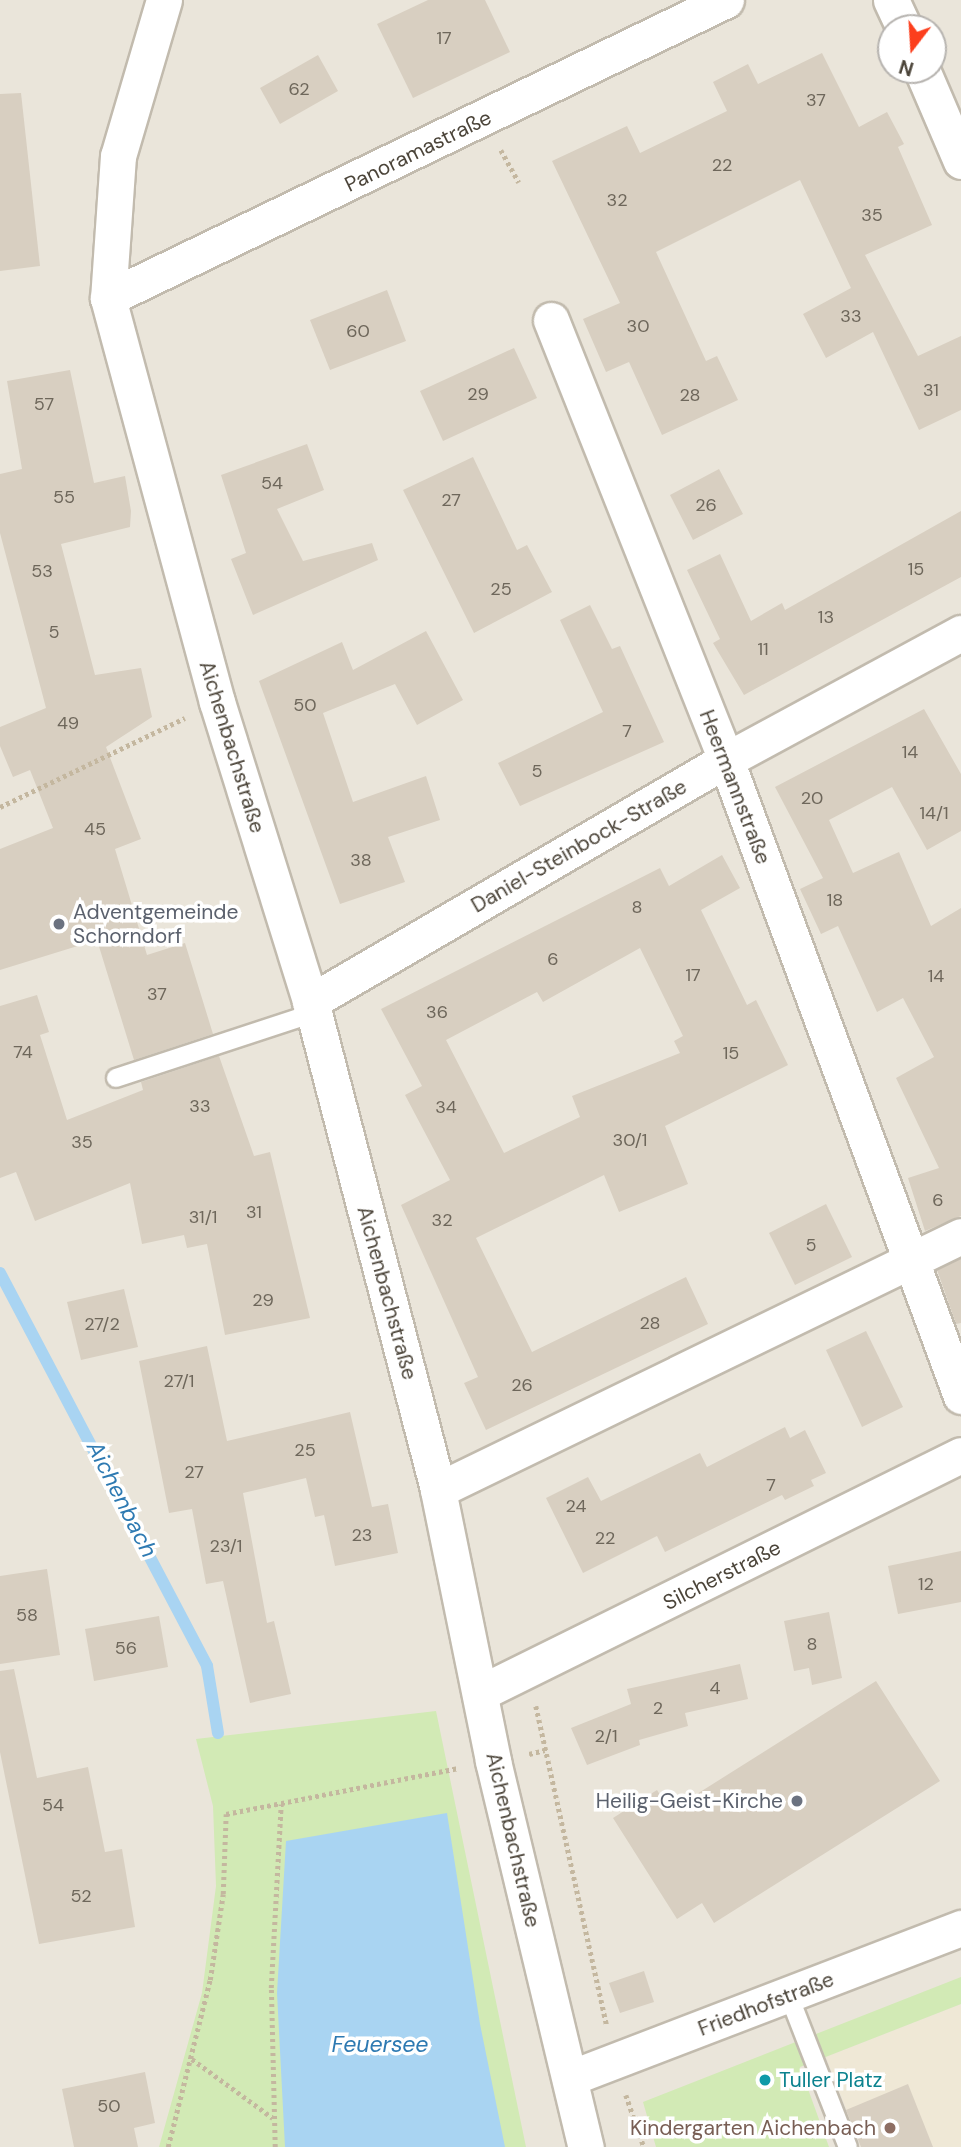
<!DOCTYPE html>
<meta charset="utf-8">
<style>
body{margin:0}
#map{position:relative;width:961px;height:2147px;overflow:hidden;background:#f6f3ec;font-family:"DM Sans",sans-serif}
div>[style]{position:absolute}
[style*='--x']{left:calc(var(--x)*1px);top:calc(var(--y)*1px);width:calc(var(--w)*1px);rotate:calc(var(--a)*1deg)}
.residential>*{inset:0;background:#eae5da}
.education>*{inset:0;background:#efe8d6}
.green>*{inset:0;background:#d2eab5}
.water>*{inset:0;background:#a9d4f2}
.stream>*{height:12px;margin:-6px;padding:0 6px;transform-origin:6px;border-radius:6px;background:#a9d4f2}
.building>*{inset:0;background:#d8cfc1}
.path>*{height:4.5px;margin-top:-2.25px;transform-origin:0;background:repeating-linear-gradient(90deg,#c4b79f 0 3.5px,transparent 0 7px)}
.roads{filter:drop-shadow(2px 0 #c2bbae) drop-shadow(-2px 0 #c2bbae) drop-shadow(0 2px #c2bbae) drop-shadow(0 -2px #c2bbae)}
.service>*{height:18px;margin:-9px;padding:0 9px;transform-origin:9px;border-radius:9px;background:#fff}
.minor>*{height:35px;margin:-17.5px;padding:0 17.5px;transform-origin:17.5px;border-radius:17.5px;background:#fff}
.dots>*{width:19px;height:19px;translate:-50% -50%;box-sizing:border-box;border:4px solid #fff;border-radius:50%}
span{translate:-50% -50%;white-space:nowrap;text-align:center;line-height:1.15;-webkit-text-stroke:7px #fff;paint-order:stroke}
.number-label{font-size:18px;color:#6e675b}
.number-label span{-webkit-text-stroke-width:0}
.street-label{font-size:21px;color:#4b4439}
.worship-label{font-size:21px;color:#5b616d}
.left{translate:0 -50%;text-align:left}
.right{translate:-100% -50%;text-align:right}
.culture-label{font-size:21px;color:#0d838f}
.education-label{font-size:21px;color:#785e54}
.water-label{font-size:23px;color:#2e7ab2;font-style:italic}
.north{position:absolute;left:877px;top:14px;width:70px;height:70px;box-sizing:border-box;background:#fff;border:2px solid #b7b4b0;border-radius:50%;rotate:197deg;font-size:19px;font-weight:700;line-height:28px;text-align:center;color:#4b4439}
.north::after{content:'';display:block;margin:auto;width:24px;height:32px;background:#fc3f1d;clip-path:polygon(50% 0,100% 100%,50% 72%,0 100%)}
</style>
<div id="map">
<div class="residential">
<i style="clip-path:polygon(evenodd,0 0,961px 0,961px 2147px,0 2147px,0 0,891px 28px,933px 28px,933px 70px,891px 70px,891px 28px)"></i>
</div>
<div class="education">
<i style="clip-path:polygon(961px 2004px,961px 2147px,861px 2147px,826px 2057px)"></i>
</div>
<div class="green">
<i style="clip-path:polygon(436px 1711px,526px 2147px,159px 2147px,202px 1993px,216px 1886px,213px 1806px,196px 1739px)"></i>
<i style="clip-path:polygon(961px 1977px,961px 2004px,800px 2067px,829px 2147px,656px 2147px,643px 2102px)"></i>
</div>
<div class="water">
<i style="clip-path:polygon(447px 1813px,480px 2024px,505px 2147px,285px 2147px,277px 1993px,286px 1841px)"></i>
</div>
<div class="stream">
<i style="--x:0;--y:1273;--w:444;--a:62.2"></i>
<i style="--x:207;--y:1666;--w:68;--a:80.7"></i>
</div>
<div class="building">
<i style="clip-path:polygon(428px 0,485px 0,510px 52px,413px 98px,377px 24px)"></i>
<i style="clip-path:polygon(822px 53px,859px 127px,887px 112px,904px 144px,898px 147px,932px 225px,865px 255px,918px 356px,961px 336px,961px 410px,919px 430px,873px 332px,826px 358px,803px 314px,851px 288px,800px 180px,656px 252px,706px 361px,717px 356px,738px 400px,662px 435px,629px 362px,606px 372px,583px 319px,620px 303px,552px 161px,627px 126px,640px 153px,727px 111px,713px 82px,748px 64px,758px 84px)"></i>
<i style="clip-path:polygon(318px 55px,338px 91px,280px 124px,260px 88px)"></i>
<i style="clip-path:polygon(21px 93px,40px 266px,0 271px,0 94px)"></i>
<i style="clip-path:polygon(387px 290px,406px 341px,330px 370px,310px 320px)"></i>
<i style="clip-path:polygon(514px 348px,537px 398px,443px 441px,420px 391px)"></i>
<i style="clip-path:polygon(70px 370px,94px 483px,125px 476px,131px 511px,130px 527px,61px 544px,95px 675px,141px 668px,152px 717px,106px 747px,141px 839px,115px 849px,147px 955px,185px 943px,213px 1034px,134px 1060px,97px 940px,0 970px,0 849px,53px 828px,30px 770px,13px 777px,0 746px,0 727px,46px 708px,0 533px,0 474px,22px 469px,7px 381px)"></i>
<i style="clip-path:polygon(307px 444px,324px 490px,277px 509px,303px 561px,372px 543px,378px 560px,253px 615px,231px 559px,246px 553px,221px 475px)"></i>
<i style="clip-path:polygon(473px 457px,517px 550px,527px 545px,552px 592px,474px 633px,403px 490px)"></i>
<i style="clip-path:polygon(719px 469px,743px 514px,693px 540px,670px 495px)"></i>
<i style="clip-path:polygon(961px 511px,961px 577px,744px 695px,713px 643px,720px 639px,687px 570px,720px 554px,751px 621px,782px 603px,785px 610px)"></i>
<i style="clip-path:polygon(590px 605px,612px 649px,620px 646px,664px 742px,520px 806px,498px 763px,603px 712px,560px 620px)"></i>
<i style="clip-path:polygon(426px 631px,463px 700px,417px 725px,395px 684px,323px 713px,353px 802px,426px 776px,440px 820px,388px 837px,405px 882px,340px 904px,259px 681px,342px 642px,353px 670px)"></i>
<i style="clip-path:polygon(924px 709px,961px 774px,961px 831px,927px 850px,892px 787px,829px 820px,853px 873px,899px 852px,931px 926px,961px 908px,961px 1216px,925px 1231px,908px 1178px,939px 1168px,896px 1078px,934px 1057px,903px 998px,877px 1012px,838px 926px,821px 934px,800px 889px,823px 878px,775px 787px)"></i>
<i style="clip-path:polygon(evenodd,722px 855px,740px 888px,701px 910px,747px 1005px,756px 1000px,788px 1065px,665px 1126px,688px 1184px,619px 1212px,604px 1175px,476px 1238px,532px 1352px,686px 1277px,708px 1324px,486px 1430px,464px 1383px,478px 1377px,401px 1205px,450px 1180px,405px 1095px,422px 1086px,381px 1009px,660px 868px,669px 886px,722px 855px,640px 948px,683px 1036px,674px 1041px,680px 1053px,572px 1096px,580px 1117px,504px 1153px,446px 1040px,537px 992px,543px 1002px,640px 948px)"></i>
<i style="clip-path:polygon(37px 995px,49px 1032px,40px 1035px,67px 1120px,143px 1090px,141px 1082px,219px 1056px,254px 1156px,270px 1152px,310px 1318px,225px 1335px,207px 1244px,187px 1248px,184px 1235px,142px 1244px,130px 1183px,35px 1221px,16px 1172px,0 1178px,0 1006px)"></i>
<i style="clip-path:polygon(826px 1204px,852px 1257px,795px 1285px,769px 1233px)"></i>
<i style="clip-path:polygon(961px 1258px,961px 1323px,956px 1324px,937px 1270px)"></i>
<i style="clip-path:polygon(124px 1289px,138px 1347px,81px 1360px,67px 1302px)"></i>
<i style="clip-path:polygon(866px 1331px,903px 1407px,862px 1427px,826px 1350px)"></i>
<i style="clip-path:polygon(207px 1346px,227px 1441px,350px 1412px,372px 1507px,388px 1504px,398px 1553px,335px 1566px,324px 1515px,315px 1517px,306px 1478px,243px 1493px,267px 1623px,274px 1621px,291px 1694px,250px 1703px,223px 1581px,206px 1584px,192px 1509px,169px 1513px,139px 1361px)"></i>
<i style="clip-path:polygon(785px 1427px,790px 1438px,805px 1430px,826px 1473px,811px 1480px,814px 1486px,785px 1500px,782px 1495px,665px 1552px,657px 1536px,583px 1573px,546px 1498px,588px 1477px,601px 1501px,700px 1453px,707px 1467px)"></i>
<i style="clip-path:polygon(961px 1551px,961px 1602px,898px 1614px,888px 1566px)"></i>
<i style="clip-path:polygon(47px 1569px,60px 1655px,0 1664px,0 1576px)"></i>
<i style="clip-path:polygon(829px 1612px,842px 1678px,812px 1685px,809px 1668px,794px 1671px,784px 1621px)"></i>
<i style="clip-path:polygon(159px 1616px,168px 1667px,94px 1681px,85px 1629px)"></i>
<i style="clip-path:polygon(740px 1664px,748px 1699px,685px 1713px,688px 1726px,639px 1740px,640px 1745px,587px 1765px,571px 1728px,631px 1704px,627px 1689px)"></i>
<i style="clip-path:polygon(14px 1669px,37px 1778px,88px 1767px,105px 1852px,122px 1849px,135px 1927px,39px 1944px,0 1752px,0 1671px)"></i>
<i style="clip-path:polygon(876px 1681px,940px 1781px,714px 1923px,702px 1903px,677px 1919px,613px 1818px,657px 1790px,670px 1811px)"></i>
<i style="clip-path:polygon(644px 1971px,654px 2002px,620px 2013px,609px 1983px)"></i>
<i style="clip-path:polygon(145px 2072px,155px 2123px,134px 2128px,138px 2147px,74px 2147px,62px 2089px)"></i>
<i style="clip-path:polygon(908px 2084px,933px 2147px,861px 2147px,846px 2110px)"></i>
</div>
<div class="path">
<i style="--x:501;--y:150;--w:37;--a:61"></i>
<i style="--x:0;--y:807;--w:205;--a:-25.7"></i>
<i style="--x:536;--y:1706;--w:328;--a:77.5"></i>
<i style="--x:529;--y:1754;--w:16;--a:-14"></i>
<i style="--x:192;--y:2059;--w:100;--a:36.1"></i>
<i style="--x:626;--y:2095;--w:55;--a:70.9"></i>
<i style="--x:168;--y:2147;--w:172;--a:-75.9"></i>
<i style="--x:210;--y:1980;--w:87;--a:-81.4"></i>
<i style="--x:223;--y:1894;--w:80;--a:-87.9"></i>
<i style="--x:226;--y:1814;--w:237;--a:-11.2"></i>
<i style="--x:275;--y:2147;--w:159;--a:-91.4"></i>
<i style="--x:271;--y:1988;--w:184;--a:-86.9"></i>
</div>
<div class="roads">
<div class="service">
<i style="--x:116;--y:1078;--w:208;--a:-18.2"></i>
<i style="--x:789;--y:1996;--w:162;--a:68.7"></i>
</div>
<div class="minor">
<i style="--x:164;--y:0;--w:163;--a:106.4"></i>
<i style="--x:118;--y:156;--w:142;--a:94"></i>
<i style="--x:108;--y:298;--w:418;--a:74.9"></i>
<i style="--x:217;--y:702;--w:326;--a:72.7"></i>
<i style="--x:314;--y:1013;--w:493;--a:75.4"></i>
<i style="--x:438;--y:1490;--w:277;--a:78.5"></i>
<i style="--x:493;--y:1761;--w:397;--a:76.5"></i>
<i style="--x:891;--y:0;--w:31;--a:65"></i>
<i style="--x:922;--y:70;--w:99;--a:66.8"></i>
<i style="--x:108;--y:298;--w:686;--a:-25.74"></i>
<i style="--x:551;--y:320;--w:474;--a:68.3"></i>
<i style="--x:726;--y:760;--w:678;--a:69.72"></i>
<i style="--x:310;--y:1002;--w:481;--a:-30.2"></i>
<i style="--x:726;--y:760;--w:267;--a:-28.4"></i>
<i style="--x:438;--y:1490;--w:581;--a:-25.9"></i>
<i style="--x:482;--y:1692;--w:534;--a:-26.33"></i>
<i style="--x:570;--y:2078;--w:419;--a:-21"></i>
</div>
</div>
<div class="dots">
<i style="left:59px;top:924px;background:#6b7280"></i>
<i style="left:797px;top:1801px;background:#6b7280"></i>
<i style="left:765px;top:2080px;background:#0f9aa8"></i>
<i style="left:890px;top:2128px;background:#8d6e63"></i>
</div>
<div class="number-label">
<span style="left:444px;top:38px">17</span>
<span style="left:299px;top:89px">62</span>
<span style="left:816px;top:100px">37</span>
<span style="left:722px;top:165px">22</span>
<span style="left:617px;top:200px">32</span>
<span style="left:872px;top:215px">35</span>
<span style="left:851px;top:316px">33</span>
<span style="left:638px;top:326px">30</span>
<span style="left:358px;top:331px">60</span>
<span style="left:931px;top:390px">31</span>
<span style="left:478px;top:394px">29</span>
<span style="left:690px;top:395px">28</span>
<span style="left:44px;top:404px">57</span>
<span style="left:272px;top:483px">54</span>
<span style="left:64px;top:497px">55</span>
<span style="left:451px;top:500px">27</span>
<span style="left:706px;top:505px">26</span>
<span style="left:916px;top:569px">15</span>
<span style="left:42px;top:571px">53</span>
<span style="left:501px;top:589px">25</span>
<span style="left:826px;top:617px">13</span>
<span style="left:54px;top:632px">5</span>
<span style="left:763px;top:649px">11</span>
<span style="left:305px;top:705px">50</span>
<span style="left:68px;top:723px">49</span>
<span style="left:627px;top:731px">7</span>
<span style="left:910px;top:752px">14</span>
<span style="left:537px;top:771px">5</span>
<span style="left:812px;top:798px">20</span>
<span style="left:934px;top:813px">14/1</span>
<span style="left:95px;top:829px">45</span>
<span style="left:361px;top:860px">38</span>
<span style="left:835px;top:900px">18</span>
<span style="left:637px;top:907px">8</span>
<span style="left:553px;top:959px">6</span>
<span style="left:693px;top:975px">17</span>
<span style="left:936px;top:976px">14</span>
<span style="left:157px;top:994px">37</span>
<span style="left:437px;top:1012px">36</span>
<span style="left:23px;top:1052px">74</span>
<span style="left:731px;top:1053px">15</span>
<span style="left:200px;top:1106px">33</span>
<span style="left:446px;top:1107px">34</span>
<span style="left:630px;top:1140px">30/1</span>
<span style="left:82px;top:1142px">35</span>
<span style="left:938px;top:1200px">6</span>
<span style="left:254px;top:1212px">31</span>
<span style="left:203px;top:1217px">31/1</span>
<span style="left:442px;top:1220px">32</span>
<span style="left:811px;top:1245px">5</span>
<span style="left:263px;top:1300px">29</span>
<span style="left:650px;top:1323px">28</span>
<span style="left:102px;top:1324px">27/2</span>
<span style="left:179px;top:1381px">27/1</span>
<span style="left:522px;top:1385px">26</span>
<span style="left:305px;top:1450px">25</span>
<span style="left:194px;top:1472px">27</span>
<span style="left:771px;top:1485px">7</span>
<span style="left:576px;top:1506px">24</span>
<span style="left:362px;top:1535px">23</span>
<span style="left:605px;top:1538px">22</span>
<span style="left:226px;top:1546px">23/1</span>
<span style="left:926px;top:1584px">12</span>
<span style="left:27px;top:1615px">58</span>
<span style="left:812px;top:1644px">8</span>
<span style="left:126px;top:1648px">56</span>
<span style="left:715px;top:1688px">4</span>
<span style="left:658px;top:1708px">2</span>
<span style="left:606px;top:1736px">2/1</span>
<span style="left:53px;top:1805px">54</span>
<span style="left:81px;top:1896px">52</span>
<span style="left:109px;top:2106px">50</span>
</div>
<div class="street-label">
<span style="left:418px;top:151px;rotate:-26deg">Panoramastraße</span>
<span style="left:232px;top:747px;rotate:73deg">Aichenbachstraße</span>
<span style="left:735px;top:787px;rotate:69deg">Heermannstraße</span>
<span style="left:579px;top:846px;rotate:-30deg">Daniel-Steinbock-Straße</span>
<span style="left:387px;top:1293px;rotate:75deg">Aichenbachstraße</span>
<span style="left:722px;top:1575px;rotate:-27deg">Silcherstraße</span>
<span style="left:513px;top:1840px;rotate:77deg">Aichenbachstraße</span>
<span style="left:766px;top:2004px;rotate:-21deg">Friedhofstraße</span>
</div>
<div class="worship-label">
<span class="left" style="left:73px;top:924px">Adventgemeinde<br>Schorndorf</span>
<span class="right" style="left:783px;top:1801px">Heilig-Geist-Kirche</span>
</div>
<div class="culture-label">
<span class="left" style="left:779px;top:2080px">Tuller Platz</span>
</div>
<div class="education-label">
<span class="right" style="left:876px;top:2128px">Kindergarten Aichenbach</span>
</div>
<div class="water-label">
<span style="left:122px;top:1499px;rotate:63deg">Aichenbach</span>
<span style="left:380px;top:2044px">Feuersee</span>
</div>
<div class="north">N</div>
</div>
